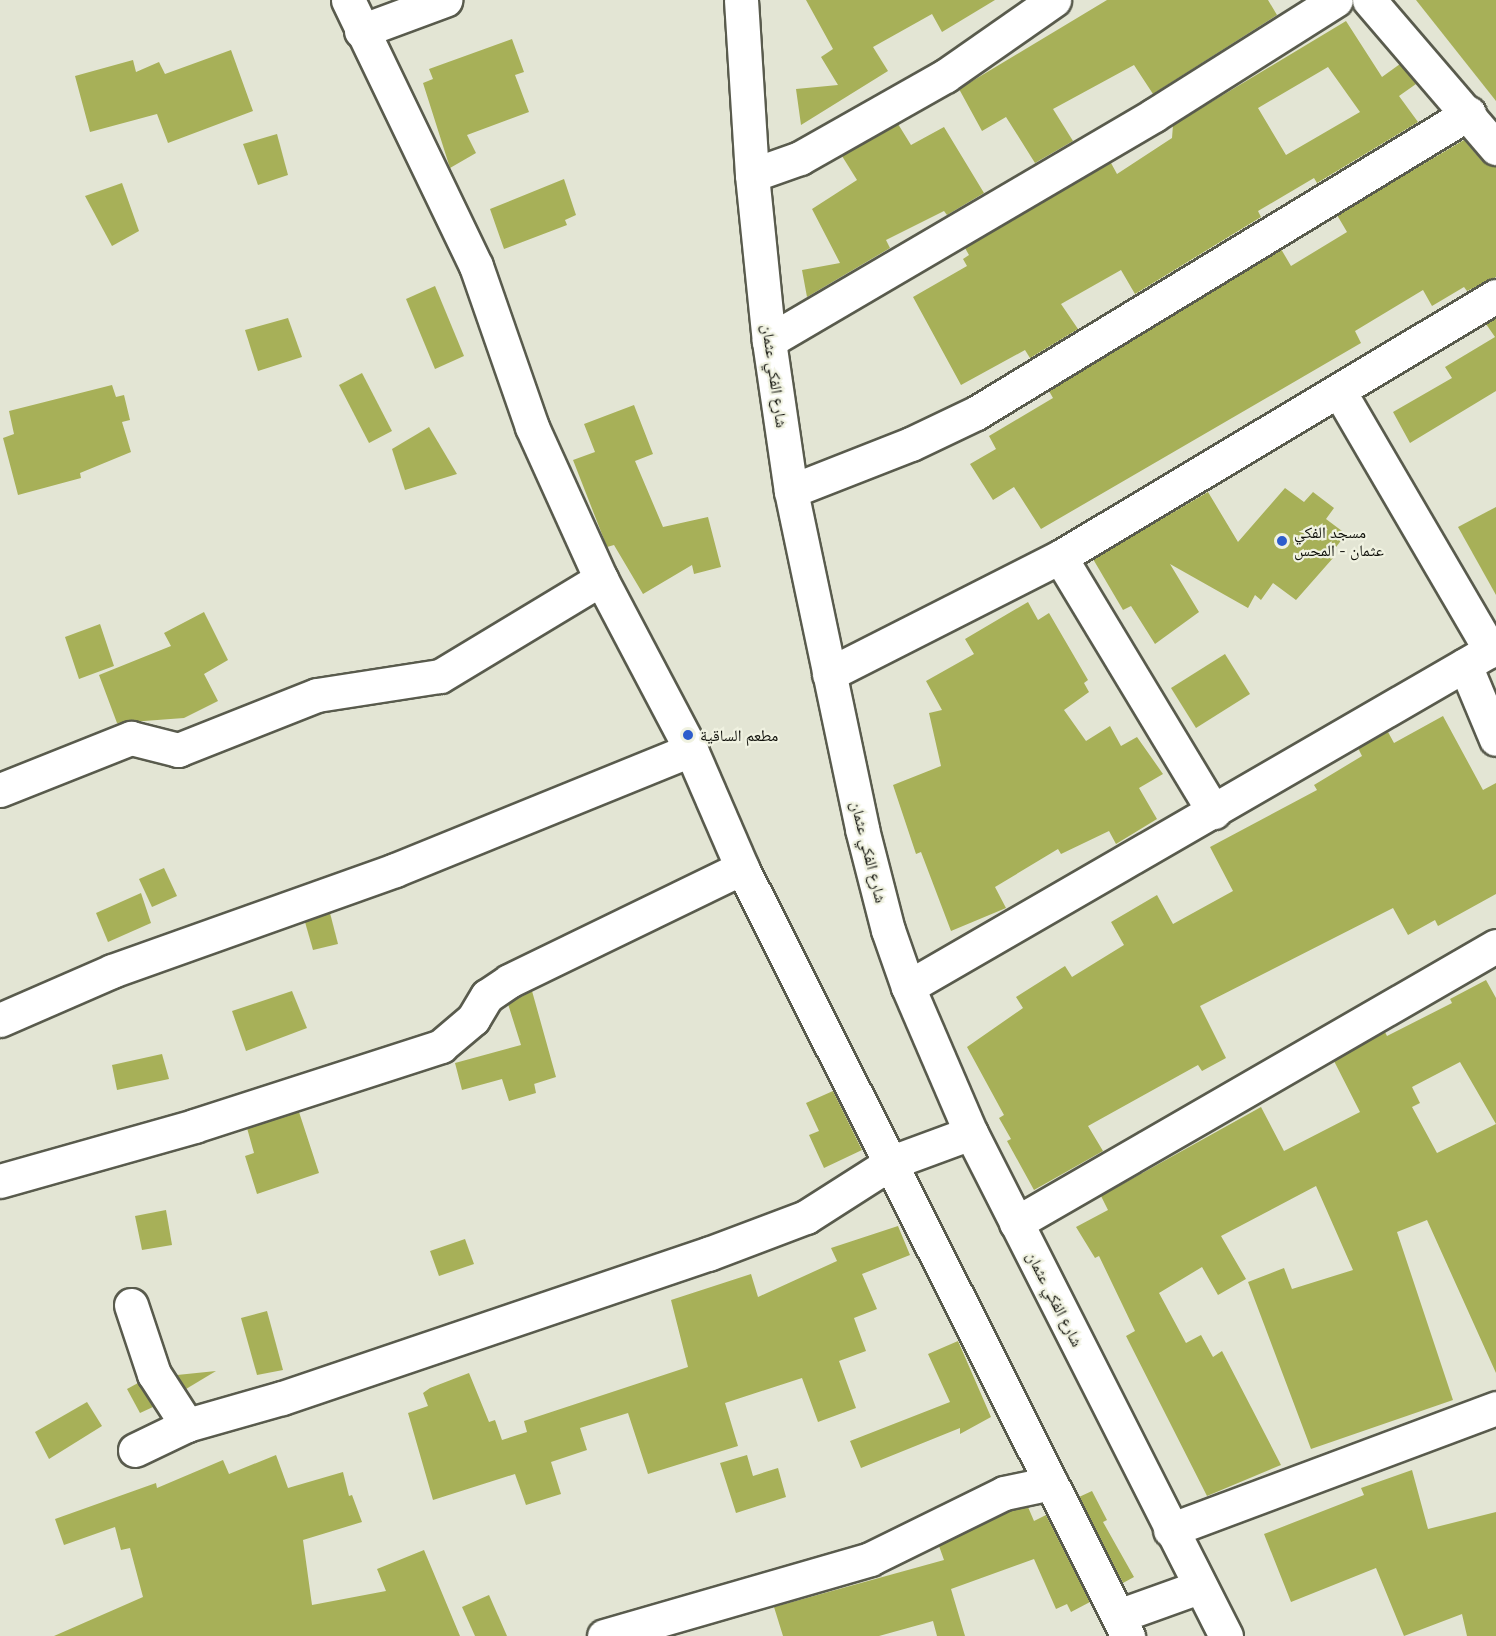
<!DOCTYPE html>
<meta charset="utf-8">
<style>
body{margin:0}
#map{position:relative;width:1496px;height:1636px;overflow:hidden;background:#e3e5d4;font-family:Mulish,"Noto Naskh Arabic",sans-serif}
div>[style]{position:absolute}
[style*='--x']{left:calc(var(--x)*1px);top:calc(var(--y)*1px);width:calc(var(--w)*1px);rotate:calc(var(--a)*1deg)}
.building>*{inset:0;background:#a7b058}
.roads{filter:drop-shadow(2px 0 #595b4d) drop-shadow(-2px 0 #595b4d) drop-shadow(0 2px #595b4d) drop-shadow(0 -2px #595b4d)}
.minor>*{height:33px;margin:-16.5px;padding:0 16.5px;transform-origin:16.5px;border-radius:16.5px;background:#fff}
.dots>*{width:16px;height:16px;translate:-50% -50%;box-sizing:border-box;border:3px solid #f0f2e1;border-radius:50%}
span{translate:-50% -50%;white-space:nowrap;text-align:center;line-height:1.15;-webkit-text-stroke:4.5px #f0f2e1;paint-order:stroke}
.street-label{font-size:16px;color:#0e0f09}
.poi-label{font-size:16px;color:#0e0f09}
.left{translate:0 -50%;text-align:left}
</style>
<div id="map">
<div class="building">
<i style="clip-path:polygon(806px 0,995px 0,942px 32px,932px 14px,873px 47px,888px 71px,801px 125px,796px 89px,838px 85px,821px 57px,833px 49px)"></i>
<i style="clip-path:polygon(1107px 0,1268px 0,1277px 15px,1153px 94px,1134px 65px,1053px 109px,1073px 141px,1035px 163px,1006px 117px,982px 131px,959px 89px)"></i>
<i style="clip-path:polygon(1416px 0,1496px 0,1496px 101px)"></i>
<i style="clip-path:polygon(evenodd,1346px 21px,1382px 77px,1400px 64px,1416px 84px,1399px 96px,1418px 122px,1317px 183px,1314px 178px,1258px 211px,1261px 217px,1135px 294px,1121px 270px,1061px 304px,1078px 329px,1030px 358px,1025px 350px,961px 385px,913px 297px,967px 266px,963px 259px,969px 255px,965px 248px,1099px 169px,1111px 163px,1117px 174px,1172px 138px,1173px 125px,1346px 21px,1328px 67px,1360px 112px,1286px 155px,1258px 108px,1328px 67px)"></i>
<i style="clip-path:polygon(512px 39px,524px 72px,515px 75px,529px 112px,467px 135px,476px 153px,450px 168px,423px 83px,433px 79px,429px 69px)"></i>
<i style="clip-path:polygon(231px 50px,253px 111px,168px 143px,157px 114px,90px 132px,75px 76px,133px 60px,136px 72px,159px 62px,165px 74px)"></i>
<i style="clip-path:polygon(898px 124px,911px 145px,944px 127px,984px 193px,947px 215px,944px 211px,886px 240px,890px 248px,807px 297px,802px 270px,840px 263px,812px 209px,857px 180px,842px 156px)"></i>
<i style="clip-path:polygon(277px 134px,288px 175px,258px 185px,243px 144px)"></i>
<i style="clip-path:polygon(1464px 140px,1482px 161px,1496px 166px,1496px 277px,1467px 291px,1464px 287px,1432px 306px,1423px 290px,1355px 331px,1361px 343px,1041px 529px,1014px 487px,993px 500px,970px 464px,996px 449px,989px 436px,1053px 398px,1049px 391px,1281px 249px,1291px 266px,1347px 232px,1337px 215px)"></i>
<i style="clip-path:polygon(564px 179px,576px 215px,565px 220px,567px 225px,504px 249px,490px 209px)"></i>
<i style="clip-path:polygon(122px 183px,139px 231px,112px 246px,85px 196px)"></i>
<i style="clip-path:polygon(435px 286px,464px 356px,435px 369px,406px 299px)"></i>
<i style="clip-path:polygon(288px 318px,302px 357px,258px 371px,245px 330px)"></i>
<i style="clip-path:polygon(1496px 318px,1496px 391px,1410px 443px,1393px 412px,1452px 378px,1445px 367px,1495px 337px,1486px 324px)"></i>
<i style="clip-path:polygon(362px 373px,392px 431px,369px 443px,339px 385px)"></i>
<i style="clip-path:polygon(112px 385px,116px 397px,124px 395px,130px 420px,122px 422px,131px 452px,80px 473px,81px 478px,18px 495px,3px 438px,14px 434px,9px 411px)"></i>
<i style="clip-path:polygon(634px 405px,653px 454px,635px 461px,663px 527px,708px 517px,721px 567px,694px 574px,692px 565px,643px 594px,614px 545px,607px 547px,573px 460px,595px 452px,584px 424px)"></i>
<i style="clip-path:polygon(429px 427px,457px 474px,405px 490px,392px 449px)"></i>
<i style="clip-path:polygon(1285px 488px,1304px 502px,1313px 492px,1334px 508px,1326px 519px,1346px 534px,1330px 555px,1333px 558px,1296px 600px,1273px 583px,1261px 600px,1255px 595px,1248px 608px,1170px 564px,1199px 612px,1155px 644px,1131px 606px,1123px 610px,1093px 559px,1208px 492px,1238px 542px)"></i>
<i style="clip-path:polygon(1496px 507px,1496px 595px,1458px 527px)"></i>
<i style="clip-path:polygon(1028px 602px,1038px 620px,1049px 613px,1088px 680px,1084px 683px,1089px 692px,1064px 710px,1086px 741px,1110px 726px,1121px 746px,1137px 737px,1163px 774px,1139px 788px,1157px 819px,1116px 844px,1109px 831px,1061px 854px,1058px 849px,995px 887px,1006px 908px,951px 931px,921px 852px,916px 854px,893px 785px,941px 766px,929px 713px,942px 710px,926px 681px,974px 654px,965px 639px)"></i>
<i style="clip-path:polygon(204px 612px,228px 660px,204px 674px,218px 701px,184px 718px,117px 723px,99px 675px,171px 646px,164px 633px)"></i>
<i style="clip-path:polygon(100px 624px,114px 666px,79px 679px,65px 637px)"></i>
<i style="clip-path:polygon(1225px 654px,1250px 694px,1196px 728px,1171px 688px)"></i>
<i style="clip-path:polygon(1443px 716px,1483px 790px,1496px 783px,1496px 894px,1438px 926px,1435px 920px,1408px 935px,1393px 908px,1200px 1006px,1226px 1058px,1202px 1071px,1198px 1065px,1088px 1126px,1103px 1151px,1034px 1190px,1007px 1141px,1011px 1139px,999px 1118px,1004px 1115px,967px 1047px,1023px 1008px,1016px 997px,1065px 966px,1072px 977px,1124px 945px,1111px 922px,1157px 895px,1173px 924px,1233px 891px,1210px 847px,1317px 790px,1314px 785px,1362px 756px,1358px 748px,1388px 732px,1394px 743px)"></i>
<i style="clip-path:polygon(164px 868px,177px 896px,152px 907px,139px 879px)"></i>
<i style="clip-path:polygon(141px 893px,151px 923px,108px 942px,96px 913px)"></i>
<i style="clip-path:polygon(330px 913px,338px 944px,313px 950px,305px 922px)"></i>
<i style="clip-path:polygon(evenodd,1486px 980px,1496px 998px,1496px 1373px,1427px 1220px,1397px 1232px,1453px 1400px,1311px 1449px,1248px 1282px,1284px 1268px,1292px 1289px,1353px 1270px,1316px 1186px,1221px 1236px,1246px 1279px,1218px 1295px,1202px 1267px,1159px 1293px,1186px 1343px,1201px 1335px,1213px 1357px,1222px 1351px,1281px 1465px,1207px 1496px,1126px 1336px,1135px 1331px,1099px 1256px,1095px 1258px,1076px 1227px,1108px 1210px,1101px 1196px,1261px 1107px,1284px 1151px,1360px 1112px,1334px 1061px,1385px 1032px,1387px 1036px,1452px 1003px,1450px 999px,1486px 980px,1460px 1062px,1496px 1124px,1437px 1153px,1412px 1107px,1420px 1103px,1412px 1087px,1460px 1062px)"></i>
<i style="clip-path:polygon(292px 991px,307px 1028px,246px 1051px,232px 1011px)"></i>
<i style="clip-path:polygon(532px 991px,556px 1077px,534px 1084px,533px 1078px,536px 1093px,509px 1101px,502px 1079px,462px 1090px,455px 1063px,521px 1045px,508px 1004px)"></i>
<i style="clip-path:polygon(162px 1054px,169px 1079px,117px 1090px,112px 1065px)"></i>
<i style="clip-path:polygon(833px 1091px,862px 1150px,824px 1168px,809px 1135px,819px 1131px,806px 1103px)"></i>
<i style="clip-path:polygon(299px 1112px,319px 1173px,257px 1194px,245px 1156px,254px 1153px,247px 1128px)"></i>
<i style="clip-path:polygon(166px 1210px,172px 1245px,142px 1250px,135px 1216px)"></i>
<i style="clip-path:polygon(898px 1226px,910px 1255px,862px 1274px,877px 1309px,854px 1318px,866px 1351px,839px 1361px,856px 1408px,818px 1422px,802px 1378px,725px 1403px,738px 1446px,648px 1474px,628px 1413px,580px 1428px,587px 1450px,551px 1462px,561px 1494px,526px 1505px,515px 1474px,433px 1500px,408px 1413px,428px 1406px,423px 1393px,430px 1388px,469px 1373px,489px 1422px,495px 1420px,502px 1440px,527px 1432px,524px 1421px,688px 1367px,671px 1300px,751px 1274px,758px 1297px,837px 1261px,831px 1248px)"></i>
<i style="clip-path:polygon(465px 1239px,474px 1264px,439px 1276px,430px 1251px)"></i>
<i style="clip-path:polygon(267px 1311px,283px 1370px,257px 1375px,241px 1318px)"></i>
<i style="clip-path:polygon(958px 1341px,991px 1417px,960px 1434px,960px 1428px,861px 1468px,850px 1441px,950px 1402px,928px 1354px)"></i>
<i style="clip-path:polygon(216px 1371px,186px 1389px,177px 1375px)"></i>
<i style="clip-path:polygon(138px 1383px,153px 1407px,140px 1413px,127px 1389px)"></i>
<i style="clip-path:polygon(87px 1402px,102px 1426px,49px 1459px,35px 1432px)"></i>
<i style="clip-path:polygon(276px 1455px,288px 1488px,343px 1472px,349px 1496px,352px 1495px,362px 1522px,303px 1540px,312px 1605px,386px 1591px,377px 1569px,424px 1550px,460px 1636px,54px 1636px,143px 1597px,130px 1548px,121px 1550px,115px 1527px,64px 1545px,55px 1519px,156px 1483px,157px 1488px,223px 1460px,229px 1474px)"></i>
<i style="clip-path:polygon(747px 1455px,753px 1476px,778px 1468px,786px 1497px,736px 1513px,720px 1463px)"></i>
<i style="clip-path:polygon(1412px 1470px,1428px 1529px,1496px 1512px,1496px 1636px,1467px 1636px,1462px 1614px,1404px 1636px,1376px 1568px,1291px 1602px,1264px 1534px,1364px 1495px,1361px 1488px)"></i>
<i style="clip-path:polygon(1092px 1491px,1107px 1520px,1103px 1522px,1134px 1577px,1123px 1583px,1079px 1497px)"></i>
<i style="clip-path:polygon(1028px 1507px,1034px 1521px,1046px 1515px,1090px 1602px,1071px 1612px,1067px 1604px,1056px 1609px,1034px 1559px,951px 1589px,965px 1636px,937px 1636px,933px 1621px,879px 1636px,783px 1636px,774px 1607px,944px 1560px,939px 1546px,1010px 1511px)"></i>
<i style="clip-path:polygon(489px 1595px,507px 1636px,475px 1636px,462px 1607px)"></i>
</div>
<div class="roads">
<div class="minor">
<i style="--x:348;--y:0;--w:295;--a:64.3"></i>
<i style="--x:476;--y:266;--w:170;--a:70.8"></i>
<i style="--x:532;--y:427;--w:167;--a:65.6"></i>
<i style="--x:601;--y:579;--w:193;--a:62.2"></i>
<i style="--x:691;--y:750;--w:129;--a:66.6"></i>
<i style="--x:742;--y:868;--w:860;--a:63.32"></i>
<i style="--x:741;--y:0;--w:175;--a:86.4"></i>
<i style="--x:752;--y:175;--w:167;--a:84.2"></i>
<i style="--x:769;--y:341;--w:152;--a:81.7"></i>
<i style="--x:791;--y:491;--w:345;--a:78.1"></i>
<i style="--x:862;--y:829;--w:104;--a:75.6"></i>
<i style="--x:888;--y:930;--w:60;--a:70.7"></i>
<i style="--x:908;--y:987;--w:159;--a:66.7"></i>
<i style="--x:971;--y:1133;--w:564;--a:63.12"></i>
<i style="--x:1369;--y:0;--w:195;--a:49.4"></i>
<i style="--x:361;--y:31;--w:90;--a:-20.3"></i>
<i style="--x:752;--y:175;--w:51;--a:-19.5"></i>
<i style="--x:800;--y:158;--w:167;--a:-29.5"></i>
<i style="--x:945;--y:76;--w:133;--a:-34.9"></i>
<i style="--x:769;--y:341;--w:446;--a:-30.4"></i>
<i style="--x:1154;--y:115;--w:215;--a:-32.3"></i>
<i style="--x:1339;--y:391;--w:301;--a:59.7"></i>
<i style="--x:791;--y:491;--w:129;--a:-21.4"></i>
<i style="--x:911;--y:444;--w:72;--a:-25.5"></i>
<i style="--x:976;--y:413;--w:577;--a:-31.32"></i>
<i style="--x:1060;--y:557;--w:298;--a:58.9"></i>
<i style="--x:1465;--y:665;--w:80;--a:67.3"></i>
<i style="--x:829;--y:674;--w:259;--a:-26.9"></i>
<i style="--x:1060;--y:557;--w:508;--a:-30.91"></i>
<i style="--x:0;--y:790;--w:141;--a:-21.7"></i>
<i style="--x:131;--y:738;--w:49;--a:14.3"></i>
<i style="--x:178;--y:750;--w:149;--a:-21.6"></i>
<i style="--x:317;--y:695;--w:124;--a:-8.8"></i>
<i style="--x:440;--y:676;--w:188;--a:-31.1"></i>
<i style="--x:908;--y:987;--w:679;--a:-30.04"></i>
<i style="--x:0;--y:1020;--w:122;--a:-23.6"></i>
<i style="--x:112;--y:971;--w:300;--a:-19.6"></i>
<i style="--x:395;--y:870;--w:319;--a:-22.1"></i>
<i style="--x:0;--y:1181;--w:202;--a:-15.8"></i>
<i style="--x:194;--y:1126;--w:260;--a:-17.9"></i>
<i style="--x:441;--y:1046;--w:42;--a:-40.2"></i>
<i style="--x:473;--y:1019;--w:27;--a:-59"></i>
<i style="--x:487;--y:996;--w:27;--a:-34"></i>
<i style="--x:509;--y:981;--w:259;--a:-25.9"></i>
<i style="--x:1016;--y:1223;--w:554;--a:-29.99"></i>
<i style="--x:131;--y:1305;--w:73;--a:71.6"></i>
<i style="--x:154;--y:1374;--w:61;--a:57.1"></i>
<i style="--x:135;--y:1450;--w:58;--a:-25.7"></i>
<i style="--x:187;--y:1425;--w:99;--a:-15.9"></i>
<i style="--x:282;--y:1398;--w:450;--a:-18.7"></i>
<i style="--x:708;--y:1254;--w:105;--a:-20.7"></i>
<i style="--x:806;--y:1217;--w:102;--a:-32.6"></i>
<i style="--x:892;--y:1162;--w:84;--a:-20.2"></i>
<i style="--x:1170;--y:1530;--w:348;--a:-20.5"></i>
<i style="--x:1118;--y:1616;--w:86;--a:-19.7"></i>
<i style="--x:604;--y:1636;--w:277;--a:-16.1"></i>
<i style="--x:870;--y:1559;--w:149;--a:-26.2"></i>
<i style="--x:1004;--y:1493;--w:48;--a:-12"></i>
</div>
</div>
<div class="dots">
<i style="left:1282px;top:541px;background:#2d5dcc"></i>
<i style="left:688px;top:735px;background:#2d5dcc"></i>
</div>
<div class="street-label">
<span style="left:775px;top:376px;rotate:82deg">شارع الفكي عثمان</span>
<span style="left:869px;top:852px;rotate:76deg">شارع الفكي عثمان</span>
<span style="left:1055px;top:1299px;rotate:63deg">شارع الفكي عثمان</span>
</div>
<div class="poi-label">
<span class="left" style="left:1294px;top:541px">مسجد الفكي<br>عثمان - المحس</span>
<span class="left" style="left:700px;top:735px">مطعم الساقية</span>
</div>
</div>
